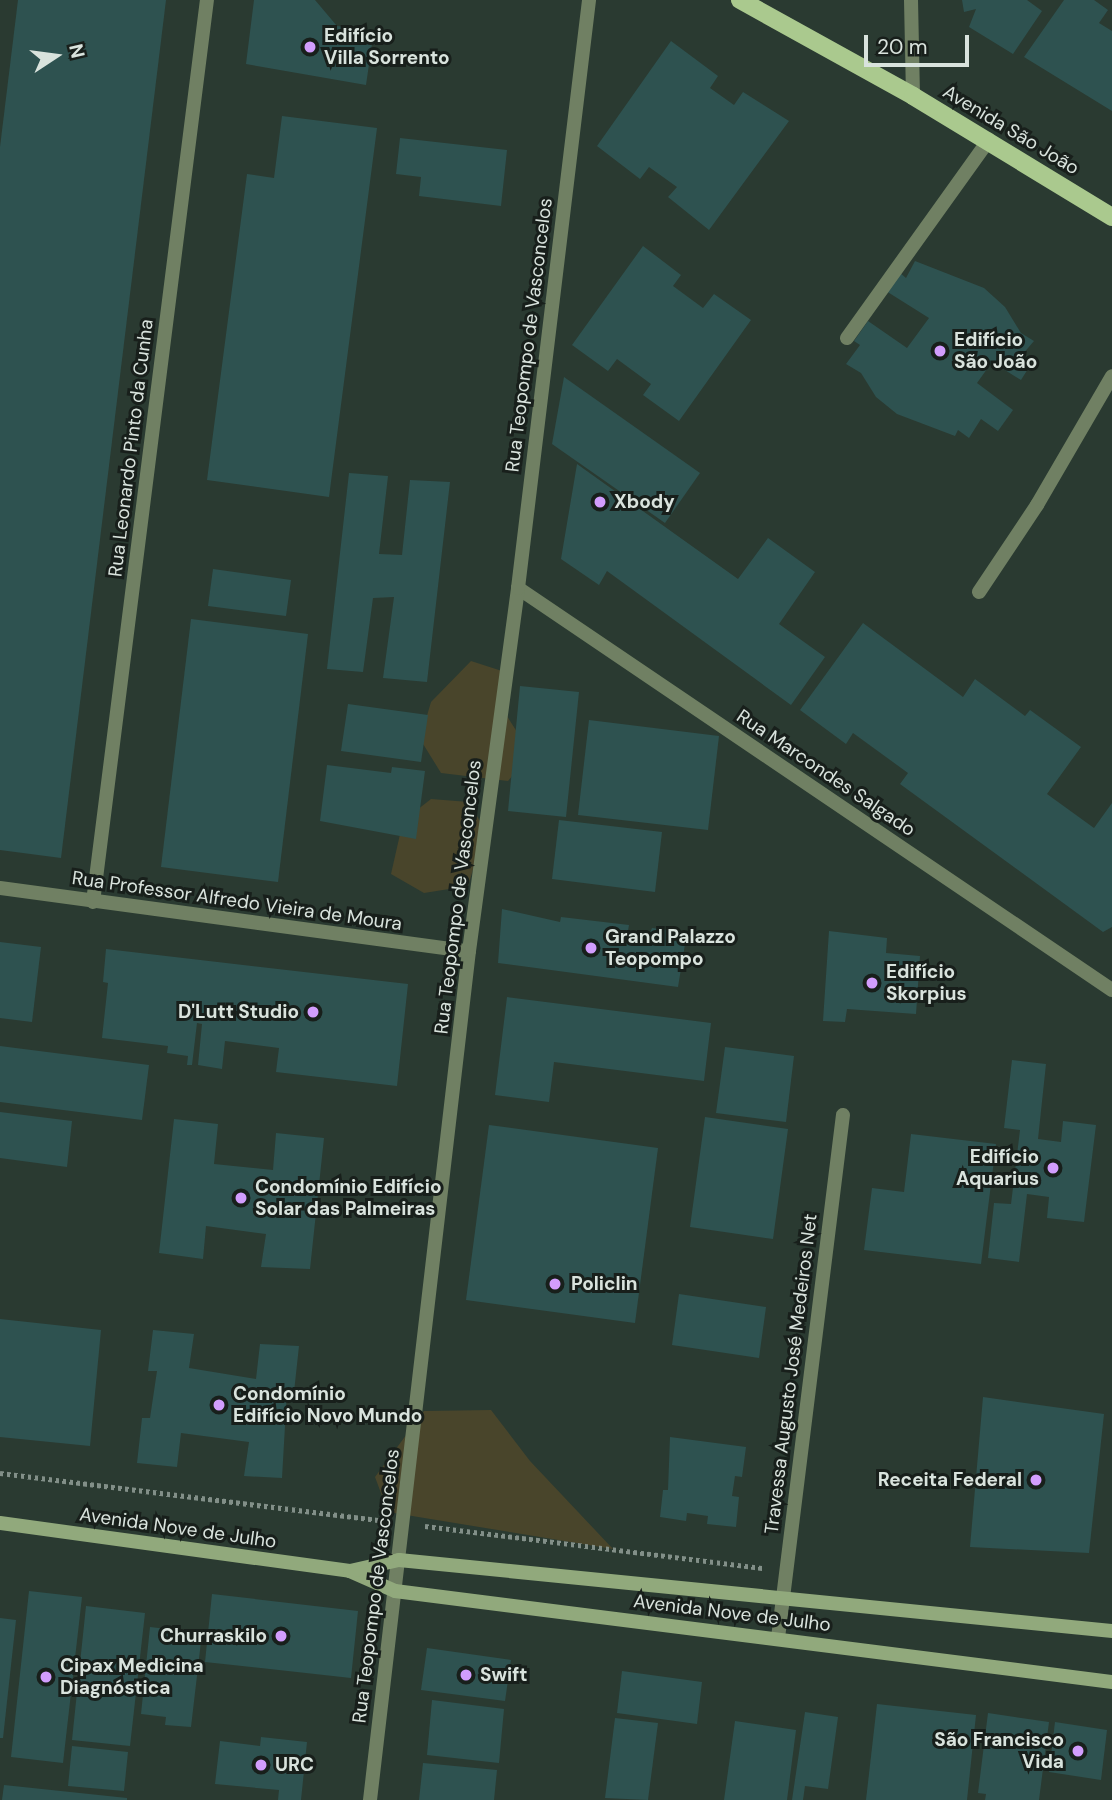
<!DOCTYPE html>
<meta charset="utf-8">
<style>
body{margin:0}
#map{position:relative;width:1112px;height:1800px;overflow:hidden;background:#2a3a31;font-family:"DM Sans",sans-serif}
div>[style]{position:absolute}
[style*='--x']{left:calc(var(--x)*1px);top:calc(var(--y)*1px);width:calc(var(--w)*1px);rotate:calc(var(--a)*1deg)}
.green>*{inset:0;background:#49452b}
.building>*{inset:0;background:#2e5250}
.path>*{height:4.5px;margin-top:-2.25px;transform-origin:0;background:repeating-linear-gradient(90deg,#828f88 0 3.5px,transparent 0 7px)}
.lane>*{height:14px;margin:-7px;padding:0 7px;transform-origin:7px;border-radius:7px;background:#708063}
.street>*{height:14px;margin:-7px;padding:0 7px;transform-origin:7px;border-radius:7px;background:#708063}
.secondary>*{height:14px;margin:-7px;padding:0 7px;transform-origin:7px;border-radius:7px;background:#91a97c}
.primary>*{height:18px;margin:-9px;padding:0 9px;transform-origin:9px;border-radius:9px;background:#aac98e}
.dots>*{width:19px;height:19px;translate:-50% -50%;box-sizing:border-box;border:4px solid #181f1b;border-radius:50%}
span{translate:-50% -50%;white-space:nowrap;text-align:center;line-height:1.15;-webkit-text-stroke:6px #181f1b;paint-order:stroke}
.poi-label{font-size:19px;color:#d9e3dd;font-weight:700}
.left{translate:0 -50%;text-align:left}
.right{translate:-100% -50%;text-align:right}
.street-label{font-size:19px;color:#d9e3dd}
.north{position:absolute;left:21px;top:21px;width:70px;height:70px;-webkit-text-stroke:5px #181f1b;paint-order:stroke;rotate:77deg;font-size:19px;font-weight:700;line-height:28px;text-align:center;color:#d9e3dd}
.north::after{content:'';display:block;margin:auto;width:24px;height:32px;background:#d9e3dd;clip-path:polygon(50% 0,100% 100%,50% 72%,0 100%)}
.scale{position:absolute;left:864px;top:35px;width:105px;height:32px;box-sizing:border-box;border:4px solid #d9e3dd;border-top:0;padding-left:9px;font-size:21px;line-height:24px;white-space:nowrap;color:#d9e3dd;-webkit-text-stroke:5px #181f1b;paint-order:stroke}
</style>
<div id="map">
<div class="green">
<i style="clip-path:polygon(471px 661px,502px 671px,500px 705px,531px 754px,508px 781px,441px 773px,420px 739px,431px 702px)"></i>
<i style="clip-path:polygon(431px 799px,469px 802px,485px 830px,468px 886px,424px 893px,391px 874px,403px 821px)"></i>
<i style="clip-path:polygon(491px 1410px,530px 1461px,613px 1549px,388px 1512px,375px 1477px,424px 1411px)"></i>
</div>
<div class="building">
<i style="clip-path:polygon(18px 0,166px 0,61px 858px,0 850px,0 147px)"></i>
<i style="clip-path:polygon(254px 0,315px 0,337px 26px,374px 30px,366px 85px,246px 64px)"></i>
<i style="clip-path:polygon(962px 0,1027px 0,1042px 11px,1013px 54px,969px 27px,976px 9px,964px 12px)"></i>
<i style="clip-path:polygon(1064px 0,1094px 0,1108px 10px,1099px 23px,1112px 31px,1112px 111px,1024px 57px)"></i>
<i style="clip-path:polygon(671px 41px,718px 76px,710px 88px,734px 105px,743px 92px,789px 121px,709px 230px,668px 197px,677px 187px,649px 167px,640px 179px,597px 146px)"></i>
<i style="clip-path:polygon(282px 116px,377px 128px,329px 497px,207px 480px,247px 174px,274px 178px)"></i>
<i style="clip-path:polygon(400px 138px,507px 150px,501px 206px,419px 196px,421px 177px,396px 174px)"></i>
<i style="clip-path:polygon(643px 246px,681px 275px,673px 286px,703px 308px,714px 294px,751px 320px,679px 421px,643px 395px,651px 384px,617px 359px,608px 371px,572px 345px)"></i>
<i style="clip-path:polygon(915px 261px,984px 288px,1005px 307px,1021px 333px,1034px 341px,1022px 355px,1033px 361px,1021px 380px,992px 362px,977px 383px,1013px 410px,998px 431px,981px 419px,969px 438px,958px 430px,955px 436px,897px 414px,876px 397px,861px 373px,846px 364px,860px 345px,854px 341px,868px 321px,907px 348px,929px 318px,886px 291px,899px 272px,906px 278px)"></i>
<i style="clip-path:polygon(564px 377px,700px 473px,665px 523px,552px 444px)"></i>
<i style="clip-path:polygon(577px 464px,738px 579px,768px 538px,815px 572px,779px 624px,825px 657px,791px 705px,607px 571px,599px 585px,561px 559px)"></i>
<i style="clip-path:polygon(349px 473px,388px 476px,379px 554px,402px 555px,410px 480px,450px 482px,427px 682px,383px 678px,394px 597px,373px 598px,363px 672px,327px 669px)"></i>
<i style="clip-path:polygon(213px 569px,291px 580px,286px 616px,208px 606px)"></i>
<i style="clip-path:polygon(191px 619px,308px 634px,278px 882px,161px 867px)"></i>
<i style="clip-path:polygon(863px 623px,963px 697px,975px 679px,1025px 716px,1030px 710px,1081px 747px,1047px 794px,1094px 828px,1112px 803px,1112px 927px,1103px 932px,900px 784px,908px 773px,853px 733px,846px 744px,800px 710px)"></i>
<i style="clip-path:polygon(520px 686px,579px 692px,566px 817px,508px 811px)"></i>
<i style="clip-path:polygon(348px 704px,428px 715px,421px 762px,341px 751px)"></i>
<i style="clip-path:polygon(589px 720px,719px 736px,708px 830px,578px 815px)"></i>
<i style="clip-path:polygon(327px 765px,391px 773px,392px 767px,425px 771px,416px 839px,320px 821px)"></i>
<i style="clip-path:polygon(559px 820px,662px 832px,655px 892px,552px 879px)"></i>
<i style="clip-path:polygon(502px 909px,560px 922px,561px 917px,629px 925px,628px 931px,650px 933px,652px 928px,687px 932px,678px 987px,498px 963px)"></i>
<i style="clip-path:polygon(829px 931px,887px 938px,886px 953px,920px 956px,916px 1014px,847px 1009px,845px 1022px,823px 1021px)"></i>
<i style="clip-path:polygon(0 942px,41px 947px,32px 1022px,0 1018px)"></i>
<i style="clip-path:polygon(106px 949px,408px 984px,397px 1086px,276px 1072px,279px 1048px,225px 1041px,222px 1069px,198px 1065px,202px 1024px,197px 1023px,192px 1065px,187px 1065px,188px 1056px,167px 1053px,168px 1046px,102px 1038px,108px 983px,103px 982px)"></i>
<i style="clip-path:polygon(507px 997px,711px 1023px,704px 1081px,554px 1062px,549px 1102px,495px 1095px)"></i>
<i style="clip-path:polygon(0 1046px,149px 1065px,142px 1120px,0 1102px)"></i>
<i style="clip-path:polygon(725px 1047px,794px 1056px,786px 1122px,716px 1113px)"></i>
<i style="clip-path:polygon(1012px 1060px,1046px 1064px,1038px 1139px,1061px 1142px,1063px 1121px,1096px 1125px,1084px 1222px,1047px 1218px,1049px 1197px,1027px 1194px,1019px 1262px,988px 1258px,994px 1203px,1011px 1204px,1020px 1130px,1004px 1128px)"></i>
<i style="clip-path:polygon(0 1112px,72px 1121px,67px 1167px,0 1158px)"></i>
<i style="clip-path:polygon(705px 1117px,788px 1129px,773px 1239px,690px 1227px)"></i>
<i style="clip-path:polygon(174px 1119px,218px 1124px,214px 1164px,273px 1170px,276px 1133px,324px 1138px,310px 1269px,261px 1267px,266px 1234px,206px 1226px,203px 1259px,159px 1253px)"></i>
<i style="clip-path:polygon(489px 1125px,658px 1148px,635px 1323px,466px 1300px)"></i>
<i style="clip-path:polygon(911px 1134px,996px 1144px,981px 1264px,864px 1250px,872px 1188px,904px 1192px)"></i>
<i style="clip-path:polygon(679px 1294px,766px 1307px,759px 1358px,672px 1345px)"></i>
<i style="clip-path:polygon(0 1319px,101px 1330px,90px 1446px,0 1437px)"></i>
<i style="clip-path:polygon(153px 1330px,194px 1334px,189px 1368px,256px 1379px,260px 1344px,299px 1346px,294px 1392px,287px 1391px,282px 1478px,244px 1476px,249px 1442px,181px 1433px,177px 1467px,137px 1463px,142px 1418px,150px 1418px,157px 1371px,148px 1371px)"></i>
<i style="clip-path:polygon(983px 1397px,1104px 1414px,1089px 1553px,970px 1547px)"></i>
<i style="clip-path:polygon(670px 1437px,746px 1447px,742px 1477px,735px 1476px,732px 1496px,739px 1497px,736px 1527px,707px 1524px,708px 1516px,687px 1513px,686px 1521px,660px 1517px,663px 1490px,668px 1490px)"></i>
<i style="clip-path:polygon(29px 1591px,82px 1597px,63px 1763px,11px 1757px)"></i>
<i style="clip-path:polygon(212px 1594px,358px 1611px,351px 1678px,205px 1662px)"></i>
<i style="clip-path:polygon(86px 1606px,145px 1613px,130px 1746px,72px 1740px)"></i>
<i style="clip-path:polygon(0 1618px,16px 1620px,3px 1738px,0 1738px)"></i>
<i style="clip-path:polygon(150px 1627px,202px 1633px,191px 1727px,165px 1725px,166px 1717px,141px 1714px)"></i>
<i style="clip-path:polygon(427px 1648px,511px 1660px,505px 1701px,421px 1690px)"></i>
<i style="clip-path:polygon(622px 1671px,702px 1682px,697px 1724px,617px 1713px)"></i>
<i style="clip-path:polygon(432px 1700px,504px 1709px,499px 1763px,427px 1755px)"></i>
<i style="clip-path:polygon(877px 1704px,976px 1715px,967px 1800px,866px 1800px)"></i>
<i style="clip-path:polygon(805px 1712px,838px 1717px,828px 1789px,805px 1786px,803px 1800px,792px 1800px)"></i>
<i style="clip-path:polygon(988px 1713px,1049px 1722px,1039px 1800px,985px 1800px,986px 1794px,978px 1793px)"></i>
<i style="clip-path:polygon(615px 1718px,658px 1723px,648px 1800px,605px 1798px)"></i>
<i style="clip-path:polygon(735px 1721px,796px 1730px,787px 1800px,724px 1800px)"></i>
<i style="clip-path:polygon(1055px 1722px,1107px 1730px,1101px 1780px,1049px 1772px)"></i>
<i style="clip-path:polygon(261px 1737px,307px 1742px,301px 1800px,278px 1800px,279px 1790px,215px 1784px,220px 1741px,260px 1746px)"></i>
<i style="clip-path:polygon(72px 1746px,128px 1752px,124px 1791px,68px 1786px)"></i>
<i style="clip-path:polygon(423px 1763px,497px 1770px,494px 1800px,419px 1800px)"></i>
<i style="clip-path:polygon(4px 1785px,127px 1798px,127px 1800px,2px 1800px)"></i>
</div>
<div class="path">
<i style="--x:0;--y:1473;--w:381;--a:7.1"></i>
<i style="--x:425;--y:1526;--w:342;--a:7.1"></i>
</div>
<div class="lane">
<i style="--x:847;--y:338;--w:244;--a:-54.4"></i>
<i style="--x:979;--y:592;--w:105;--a:-56.3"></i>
<i style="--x:1037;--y:505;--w:149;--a:-59.8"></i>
</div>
<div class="street">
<i style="--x:911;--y:0;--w:96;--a:88.8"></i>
<i style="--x:518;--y:588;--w:717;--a:34.09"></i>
<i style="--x:0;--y:888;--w:473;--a:7.7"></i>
<i style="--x:93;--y:902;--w:909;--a:-82.8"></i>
<i style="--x:778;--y:1638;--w:527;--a:-82.92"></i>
<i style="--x:370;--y:1800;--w:855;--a:-83.35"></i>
<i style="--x:469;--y:951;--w:366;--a:-82.3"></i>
<i style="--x:518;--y:588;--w:592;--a:-83.11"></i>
</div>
<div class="secondary">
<i style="--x:0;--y:1523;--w:353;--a:7.8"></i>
<i style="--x:350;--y:1571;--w:49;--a:24"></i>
<i style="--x:395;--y:1591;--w:723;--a:7.23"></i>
<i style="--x:350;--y:1571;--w:50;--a:-12.7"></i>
<i style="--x:399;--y:1560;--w:717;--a:5.69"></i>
</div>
<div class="primary">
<i style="--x:740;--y:0;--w:198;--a:29"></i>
<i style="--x:913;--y:96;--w:233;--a:31.3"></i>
</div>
<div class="dots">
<i style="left:310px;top:47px;background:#d29dfd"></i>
<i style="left:940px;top:351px;background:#d29dfd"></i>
<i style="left:600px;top:502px;background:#d29dfd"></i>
<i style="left:591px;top:948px;background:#d29dfd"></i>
<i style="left:872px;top:983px;background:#d29dfd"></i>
<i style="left:313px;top:1012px;background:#d29dfd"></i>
<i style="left:1053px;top:1168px;background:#d29dfd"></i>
<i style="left:241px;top:1198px;background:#d29dfd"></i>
<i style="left:555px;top:1284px;background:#d29dfd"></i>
<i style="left:219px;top:1405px;background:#d29dfd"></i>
<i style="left:1036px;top:1480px;background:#d29dfd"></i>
<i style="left:281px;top:1636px;background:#d29dfd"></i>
<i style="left:466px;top:1675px;background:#d29dfd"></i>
<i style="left:46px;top:1677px;background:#d29dfd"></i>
<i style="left:1078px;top:1751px;background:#d29dfd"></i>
<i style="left:261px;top:1765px;background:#d29dfd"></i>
</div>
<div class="poi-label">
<span class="left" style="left:324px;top:47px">Edifício<br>Villa Sorrento</span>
<span class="left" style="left:954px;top:351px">Edifício<br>São João</span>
<span class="left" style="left:614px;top:502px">Xbody</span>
<span class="left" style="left:605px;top:948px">Grand Palazzo<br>Teopompo</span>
<span class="left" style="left:886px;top:983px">Edifício<br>Skorpius</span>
<span class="right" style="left:299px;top:1012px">D'Lutt Studio</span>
<span class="right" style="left:1039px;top:1168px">Edifício<br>Aquarius</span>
<span class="left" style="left:255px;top:1198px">Condomínio Edifício<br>Solar das Palmeiras</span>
<span class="left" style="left:571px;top:1284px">Policlin</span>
<span class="left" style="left:233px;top:1405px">Condomínio<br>Edifício Novo Mundo</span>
<span class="right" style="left:1022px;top:1480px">Receita Federal</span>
<span class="right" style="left:267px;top:1636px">Churraskilo</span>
<span class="left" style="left:60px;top:1677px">Cipax Medicina<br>Diagnóstica</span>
<span class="left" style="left:480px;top:1675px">Swift</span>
<span class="right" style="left:1064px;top:1751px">São Francisco<br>Vida</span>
<span class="left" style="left:275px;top:1765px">URC</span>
</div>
<div class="street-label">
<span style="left:1011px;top:130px;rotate:31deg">Avenida São João</span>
<span style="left:529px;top:335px;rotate:-83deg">Rua Teopompo de Vasconcelos</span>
<span style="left:131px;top:448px;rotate:-83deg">Rua Leonardo Pinto da Cunha</span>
<span style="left:826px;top:773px;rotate:34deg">Rua Marcondes Salgado</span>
<span style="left:458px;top:897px;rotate:-83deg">Rua Teopompo de Vasconcelos</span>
<span style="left:237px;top:901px;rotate:8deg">Rua Professor Alfredo Vieira de Moura</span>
<span style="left:791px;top:1374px;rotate:-83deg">Travessa Augusto José Medeiros Net</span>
<span style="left:178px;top:1528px;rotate:8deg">Avenida Nove de Julho</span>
<span style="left:376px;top:1586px;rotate:-83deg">Rua Teopompo de Vasconcelos</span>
<span style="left:732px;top:1613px;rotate:7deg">Avenida Nove de Julho</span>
</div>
<div class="north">N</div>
<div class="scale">20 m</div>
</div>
